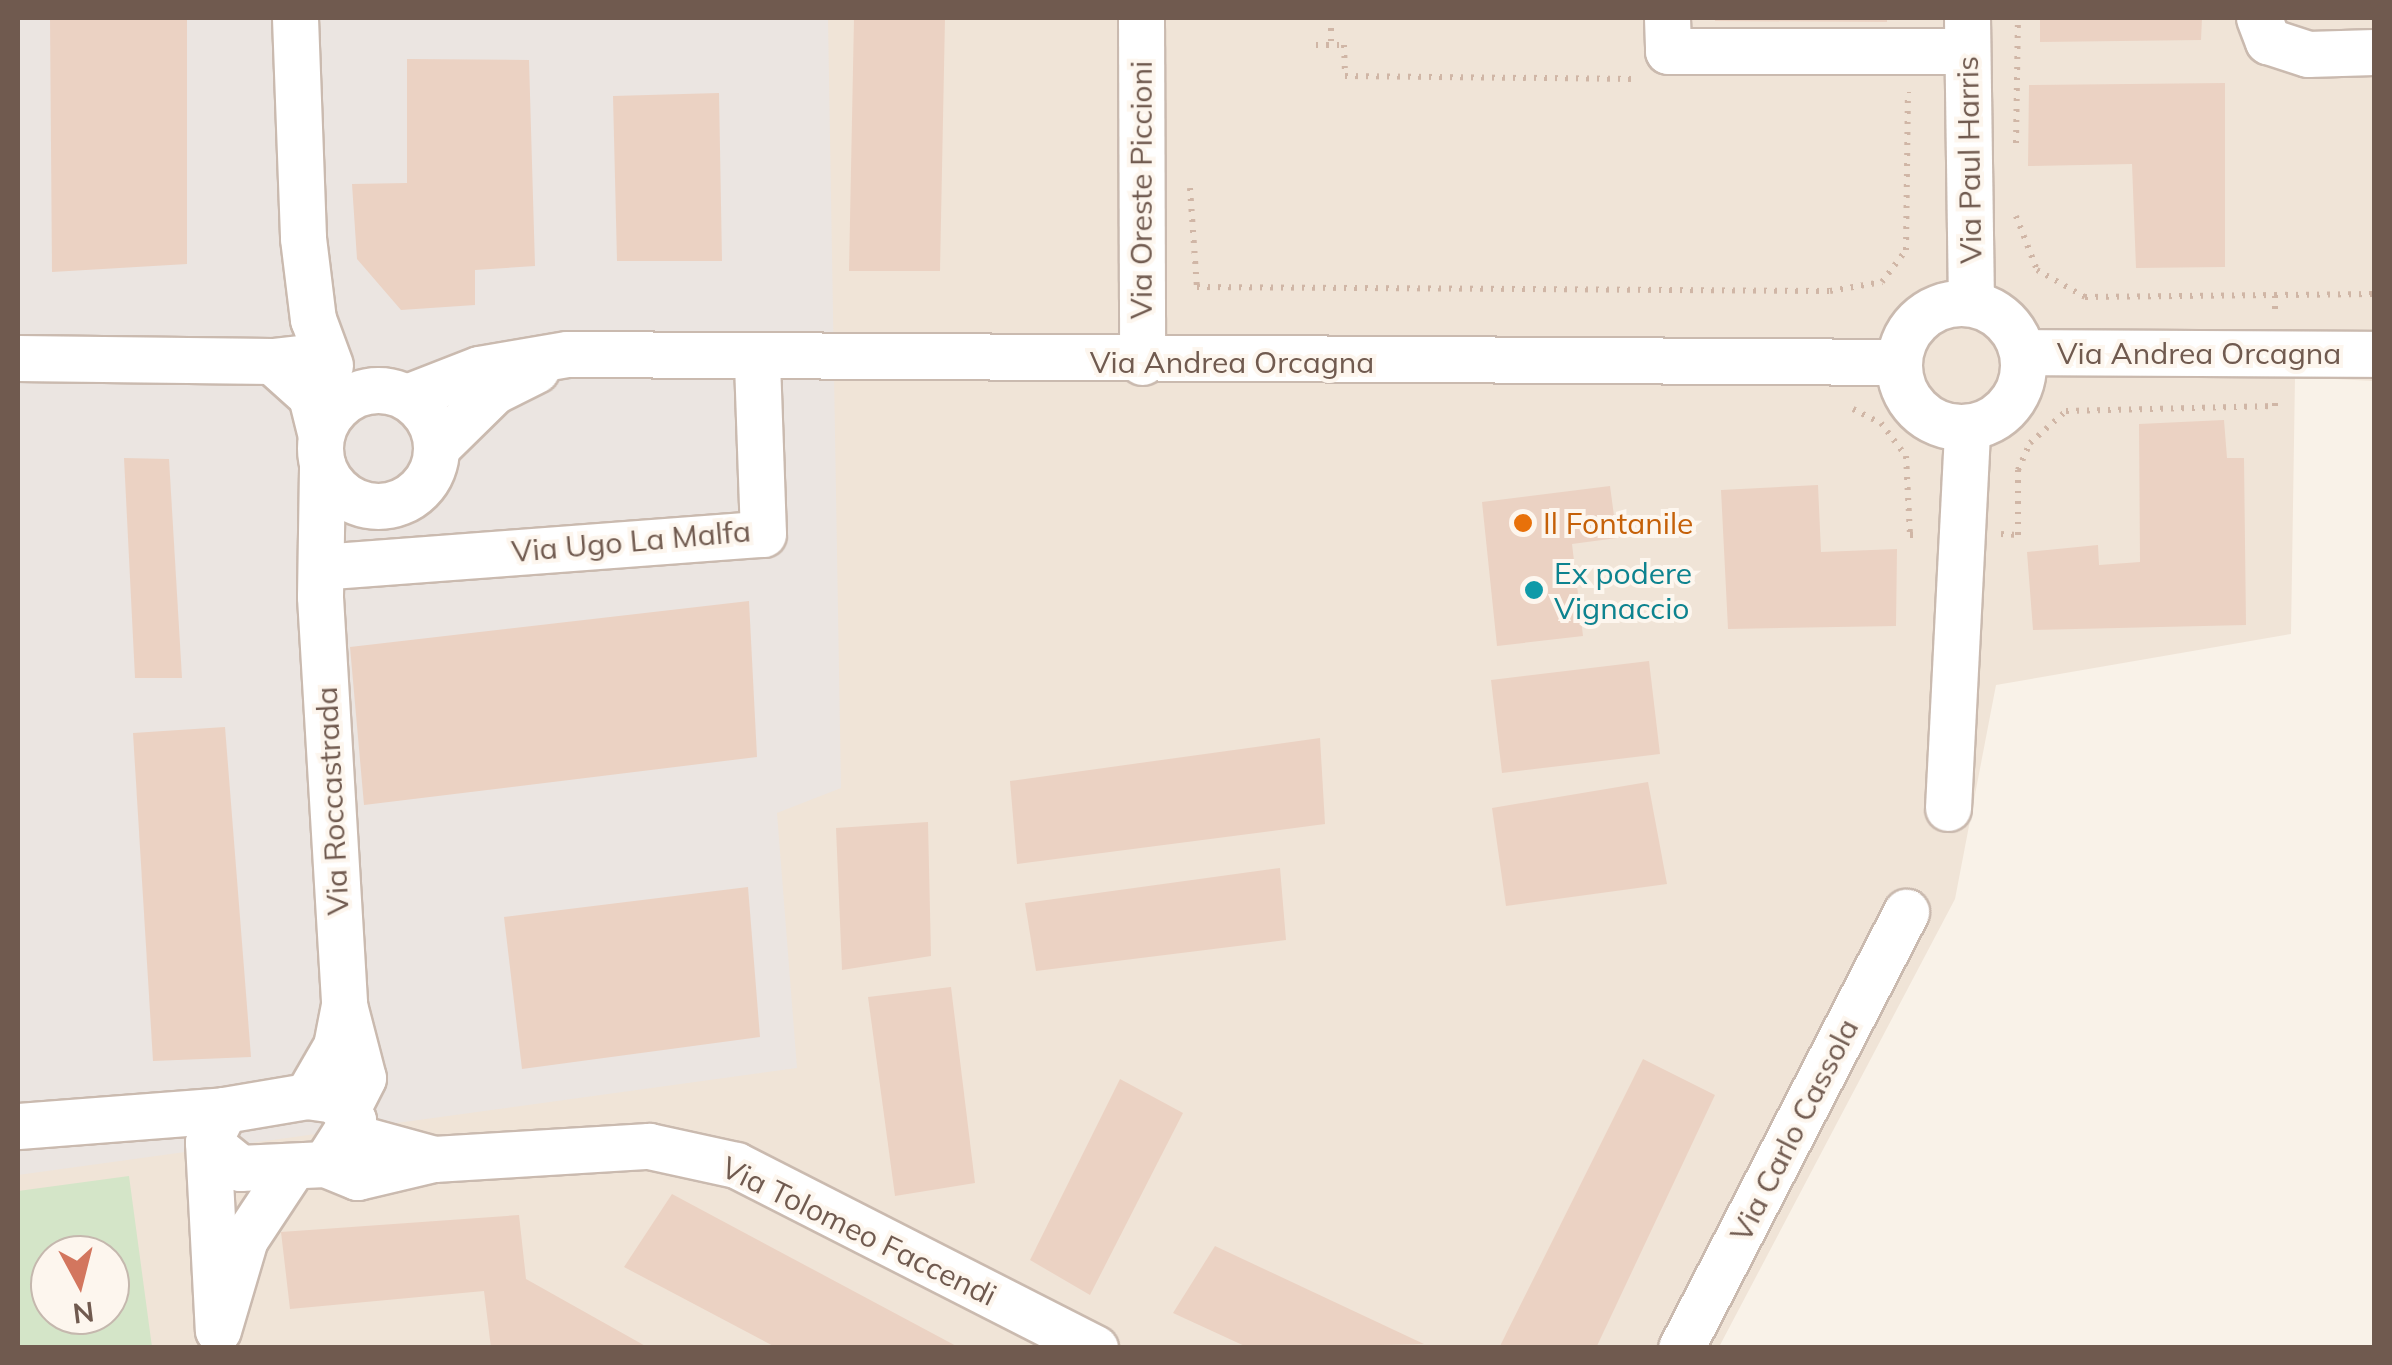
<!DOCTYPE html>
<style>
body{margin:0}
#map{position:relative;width:2392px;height:1365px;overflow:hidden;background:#f9f2e8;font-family:Mulish,sans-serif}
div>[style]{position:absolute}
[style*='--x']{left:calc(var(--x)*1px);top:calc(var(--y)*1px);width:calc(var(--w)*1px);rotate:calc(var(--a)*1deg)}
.residential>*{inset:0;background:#f0e4d7}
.industrial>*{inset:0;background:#ebe5e1}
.green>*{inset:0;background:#d4e5c8}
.building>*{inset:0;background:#ebd2c3}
.path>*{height:6px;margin-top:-3px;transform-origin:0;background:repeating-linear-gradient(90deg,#d0b6a6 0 2.5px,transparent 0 10.5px)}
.roads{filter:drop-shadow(2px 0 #cabaaf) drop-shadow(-2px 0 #cabaaf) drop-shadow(0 2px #cabaaf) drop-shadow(0 -2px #cabaaf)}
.minor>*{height:45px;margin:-22.5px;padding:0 22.5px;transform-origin:22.5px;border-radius:22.5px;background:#fff}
.minor>.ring{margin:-22.5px;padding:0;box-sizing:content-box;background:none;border:45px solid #fff;border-radius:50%}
.dots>*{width:28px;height:28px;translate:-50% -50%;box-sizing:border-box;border:5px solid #fdf6ee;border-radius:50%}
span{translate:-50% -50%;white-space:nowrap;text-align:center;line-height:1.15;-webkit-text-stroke:8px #fdf6ee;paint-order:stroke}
.street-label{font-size:30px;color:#705a4f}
.food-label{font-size:30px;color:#c56008}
.left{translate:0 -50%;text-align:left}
.culture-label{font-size:30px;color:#0d838f}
.frame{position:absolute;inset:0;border:20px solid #705a4f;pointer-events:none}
.north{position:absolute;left:30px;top:1235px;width:100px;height:100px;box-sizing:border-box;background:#fdf6ee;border:2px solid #c5b8ae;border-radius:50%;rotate:173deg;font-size:28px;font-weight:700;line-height:40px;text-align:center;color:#705a4f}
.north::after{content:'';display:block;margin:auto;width:35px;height:45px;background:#d3765e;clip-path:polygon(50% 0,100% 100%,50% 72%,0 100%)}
</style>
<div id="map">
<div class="residential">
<i style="clip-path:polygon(evenodd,18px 18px,2374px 18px,2374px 381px,2295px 377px,2291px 634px,1996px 685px,1955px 899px,1719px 1347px,18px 1347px,18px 18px,50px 1255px,110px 1255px,110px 1315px,50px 1315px,50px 1255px)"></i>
</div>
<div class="industrial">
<i style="clip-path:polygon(18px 18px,828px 18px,841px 788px,777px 813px,797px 1068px,18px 1175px)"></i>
</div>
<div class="green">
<i style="clip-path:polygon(evenodd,129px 1176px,152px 1347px,18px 1347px,18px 1191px,129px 1176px,50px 1255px,110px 1255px,110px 1315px,50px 1315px,50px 1255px)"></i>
</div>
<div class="building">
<i style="clip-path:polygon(50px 18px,187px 18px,187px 264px,52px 272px)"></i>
<i style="clip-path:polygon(854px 18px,945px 18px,940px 271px,849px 271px)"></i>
<i style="clip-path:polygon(1715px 18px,1887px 18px,1887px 22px,1715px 21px)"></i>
<i style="clip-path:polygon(2040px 18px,2202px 18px,2201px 40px,2040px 42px)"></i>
<i style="clip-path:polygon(407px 59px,529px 60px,535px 266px,475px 270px,475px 305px,401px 310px,357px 259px,352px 184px,407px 183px)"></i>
<i style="clip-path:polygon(2225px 83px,2225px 267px,2136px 268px,2132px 164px,2028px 166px,2029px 85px)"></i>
<i style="clip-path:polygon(719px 93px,722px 261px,617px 261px,613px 96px)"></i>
<i style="clip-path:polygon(2224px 420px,2227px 458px,2244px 458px,2246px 625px,2033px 630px,2027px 552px,2098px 545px,2099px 565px,2140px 562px,2139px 424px)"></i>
<i style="clip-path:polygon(124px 458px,169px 459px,182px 678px,135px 678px)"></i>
<i style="clip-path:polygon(1818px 485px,1821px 552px,1897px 549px,1896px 626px,1728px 629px,1721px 490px)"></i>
<i style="clip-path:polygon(1610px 486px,1617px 538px,1572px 544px,1583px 636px,1497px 646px,1482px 502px)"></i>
<i style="clip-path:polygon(749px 601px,757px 757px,364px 805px,350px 647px)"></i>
<i style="clip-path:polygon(1649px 661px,1660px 754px,1502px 773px,1491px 680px)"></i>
<i style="clip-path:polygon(225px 727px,251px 1057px,153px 1061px,133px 733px)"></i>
<i style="clip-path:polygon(1320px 738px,1325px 824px,1017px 864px,1010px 781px)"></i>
<i style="clip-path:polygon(1648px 782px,1667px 884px,1506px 906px,1492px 808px)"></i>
<i style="clip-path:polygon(928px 822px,931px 956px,842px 970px,836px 828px)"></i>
<i style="clip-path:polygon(1280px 868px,1286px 940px,1036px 971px,1025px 903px)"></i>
<i style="clip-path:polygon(748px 887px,760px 1037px,522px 1069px,504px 917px)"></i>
<i style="clip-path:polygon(951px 987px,975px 1183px,895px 1196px,868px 997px)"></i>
<i style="clip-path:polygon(1643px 1059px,1715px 1095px,1596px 1348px,1499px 1348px)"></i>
<i style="clip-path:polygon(1120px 1079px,1183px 1113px,1090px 1295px,1030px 1260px)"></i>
<i style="clip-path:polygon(672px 1194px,960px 1348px,777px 1348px,624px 1267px)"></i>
<i style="clip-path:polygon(519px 1215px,526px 1279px,649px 1348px,491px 1348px,484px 1291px,290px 1309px,281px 1232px)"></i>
<i style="clip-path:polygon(1215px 1246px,1424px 1344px,1249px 1348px,1173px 1313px)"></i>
</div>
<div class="path">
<i style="--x:1331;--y:18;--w:27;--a:90"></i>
<i style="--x:1316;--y:45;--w:28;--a:0"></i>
<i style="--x:1344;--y:45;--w:31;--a:88"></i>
<i style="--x:1345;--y:76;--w:290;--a:0.6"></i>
<i style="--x:2016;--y:143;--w:125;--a:-89.1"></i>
<i style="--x:1190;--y:188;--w:99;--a:86"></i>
<i style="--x:1197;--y:287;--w:633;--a:0.36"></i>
<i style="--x:1830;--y:291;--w:53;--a:-9.8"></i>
<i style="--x:1882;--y:282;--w:40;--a:-53"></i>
<i style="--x:1906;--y:250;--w:158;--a:-89.3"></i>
<i style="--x:2016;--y:216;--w:58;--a:68.7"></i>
<i style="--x:2037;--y:270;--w:55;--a:29.4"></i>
<i style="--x:2085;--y:297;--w:190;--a:-0.6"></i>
<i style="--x:2275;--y:309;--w:14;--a:-90"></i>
<i style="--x:2275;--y:295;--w:99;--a:-0.6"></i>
<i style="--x:1853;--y:409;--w:31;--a:27"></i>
<i style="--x:1881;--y:423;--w:41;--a:52.9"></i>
<i style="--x:1906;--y:456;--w:79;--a:87.1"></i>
<i style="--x:1910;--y:535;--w:9;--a:0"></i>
<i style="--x:2001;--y:534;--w:17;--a:3"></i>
<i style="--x:2018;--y:535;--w:65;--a:-90"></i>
<i style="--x:2018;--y:470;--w:30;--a:-66"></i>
<i style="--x:2030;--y:443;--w:48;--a:-41.6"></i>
<i style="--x:2066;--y:411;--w:209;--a:-1.4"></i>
<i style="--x:2275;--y:406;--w:9;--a:-90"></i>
</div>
<div class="roads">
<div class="minor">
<i style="--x:295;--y:18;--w:220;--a:87.9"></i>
<i style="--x:303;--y:238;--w:82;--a:83"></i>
<i style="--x:313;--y:319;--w:49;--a:69.7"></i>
<i style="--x:1141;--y:18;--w:344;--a:89.8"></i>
<i style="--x:1667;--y:18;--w:33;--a:88"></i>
<i style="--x:1668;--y:51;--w:299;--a:0"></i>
<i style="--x:1967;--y:18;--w:285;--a:89.2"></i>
<i style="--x:2259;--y:18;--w:25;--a:69"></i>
<i style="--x:2268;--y:41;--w:42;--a:18"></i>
<i style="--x:2308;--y:54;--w:66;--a:-1.7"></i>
<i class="ring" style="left:1899px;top:303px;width:79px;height:79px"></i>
<i style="--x:2023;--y:352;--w:351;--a:0.3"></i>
<i style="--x:18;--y:358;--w:254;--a:0.7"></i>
<i style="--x:301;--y:358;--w:29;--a:174"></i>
<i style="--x:272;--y:361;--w:52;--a:41.9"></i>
<i style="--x:311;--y:396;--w:41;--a:76"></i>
<i class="ring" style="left:320px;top:390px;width:71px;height:71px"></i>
<i style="--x:407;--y:397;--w:77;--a:-21.3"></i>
<i style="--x:479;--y:369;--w:89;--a:-9.7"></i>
<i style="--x:567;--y:354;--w:1331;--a:0.34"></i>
<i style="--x:436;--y:448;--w:81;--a:-44.5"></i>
<i style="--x:494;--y:391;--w:47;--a:-26.6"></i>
<i style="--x:333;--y:566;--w:431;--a:-4.3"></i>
<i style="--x:763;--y:534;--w:172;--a:-92"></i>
<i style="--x:320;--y:596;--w:132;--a:-89.1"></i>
<i style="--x:320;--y:597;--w:409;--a:86.6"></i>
<i style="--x:1948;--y:808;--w:380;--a:-87.1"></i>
<i style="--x:307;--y:1096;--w:28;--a:8"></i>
<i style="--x:335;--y:1100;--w:27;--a:48"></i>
<i style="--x:353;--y:1120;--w:52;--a:122.5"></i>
<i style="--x:325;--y:1164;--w:85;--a:177.3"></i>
<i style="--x:240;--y:1168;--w:41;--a:-140.9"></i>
<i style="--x:208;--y:1142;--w:36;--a:-63"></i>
<i style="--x:224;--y:1110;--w:84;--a:-9.6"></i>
<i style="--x:307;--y:1096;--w:58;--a:-59.9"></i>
<i style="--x:336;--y:1046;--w:42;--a:-79"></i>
<i style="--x:344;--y:1005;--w:75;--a:75.4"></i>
<i style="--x:363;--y:1078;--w:34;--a:117"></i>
<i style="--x:18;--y:1126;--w:207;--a:-4.4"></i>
<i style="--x:208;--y:1142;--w:188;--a:87"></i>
<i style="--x:218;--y:1330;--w:95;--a:-73.5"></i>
<i style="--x:245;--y:1239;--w:82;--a:-56.5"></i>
<i style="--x:434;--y:1159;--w:215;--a:-3.5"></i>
<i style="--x:649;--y:1146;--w:89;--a:12.3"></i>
<i style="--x:736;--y:1165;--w:403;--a:27"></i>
<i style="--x:325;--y:1164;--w:35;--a:22"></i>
<i style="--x:357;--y:1177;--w:79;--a:-13.2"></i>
<i style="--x:434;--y:1159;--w:87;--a:-164.7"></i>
<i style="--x:1681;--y:1348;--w:491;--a:-62.7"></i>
</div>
</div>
<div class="dots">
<i style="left:1523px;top:523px;background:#e8710a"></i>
<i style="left:1534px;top:590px;background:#0f9aa8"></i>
</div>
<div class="street-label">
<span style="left:1969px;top:160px;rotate:-91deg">Via Paul Harris</span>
<span style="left:1141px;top:190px;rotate:-90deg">Via Oreste Piccioni</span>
<span style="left:2199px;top:353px">Via Andrea Orcagna</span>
<span style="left:1232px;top:362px">Via Andrea Orcagna</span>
<span style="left:631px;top:541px;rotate:-5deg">Via Ugo La Malfa</span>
<span style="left:332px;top:801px;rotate:-93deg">Via Roccastrada</span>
<span style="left:1794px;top:1130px;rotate:-63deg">Via Carlo Cassola</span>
<span style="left:859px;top:1231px;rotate:26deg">Via Tolomeo Faccendi</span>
</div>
<div class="food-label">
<span class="left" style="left:1543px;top:523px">Il Fontanile</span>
</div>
<div class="culture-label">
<span class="left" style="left:1554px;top:590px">Ex podere<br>Vignaccio</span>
</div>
<div class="frame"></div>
<div class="north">N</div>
</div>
